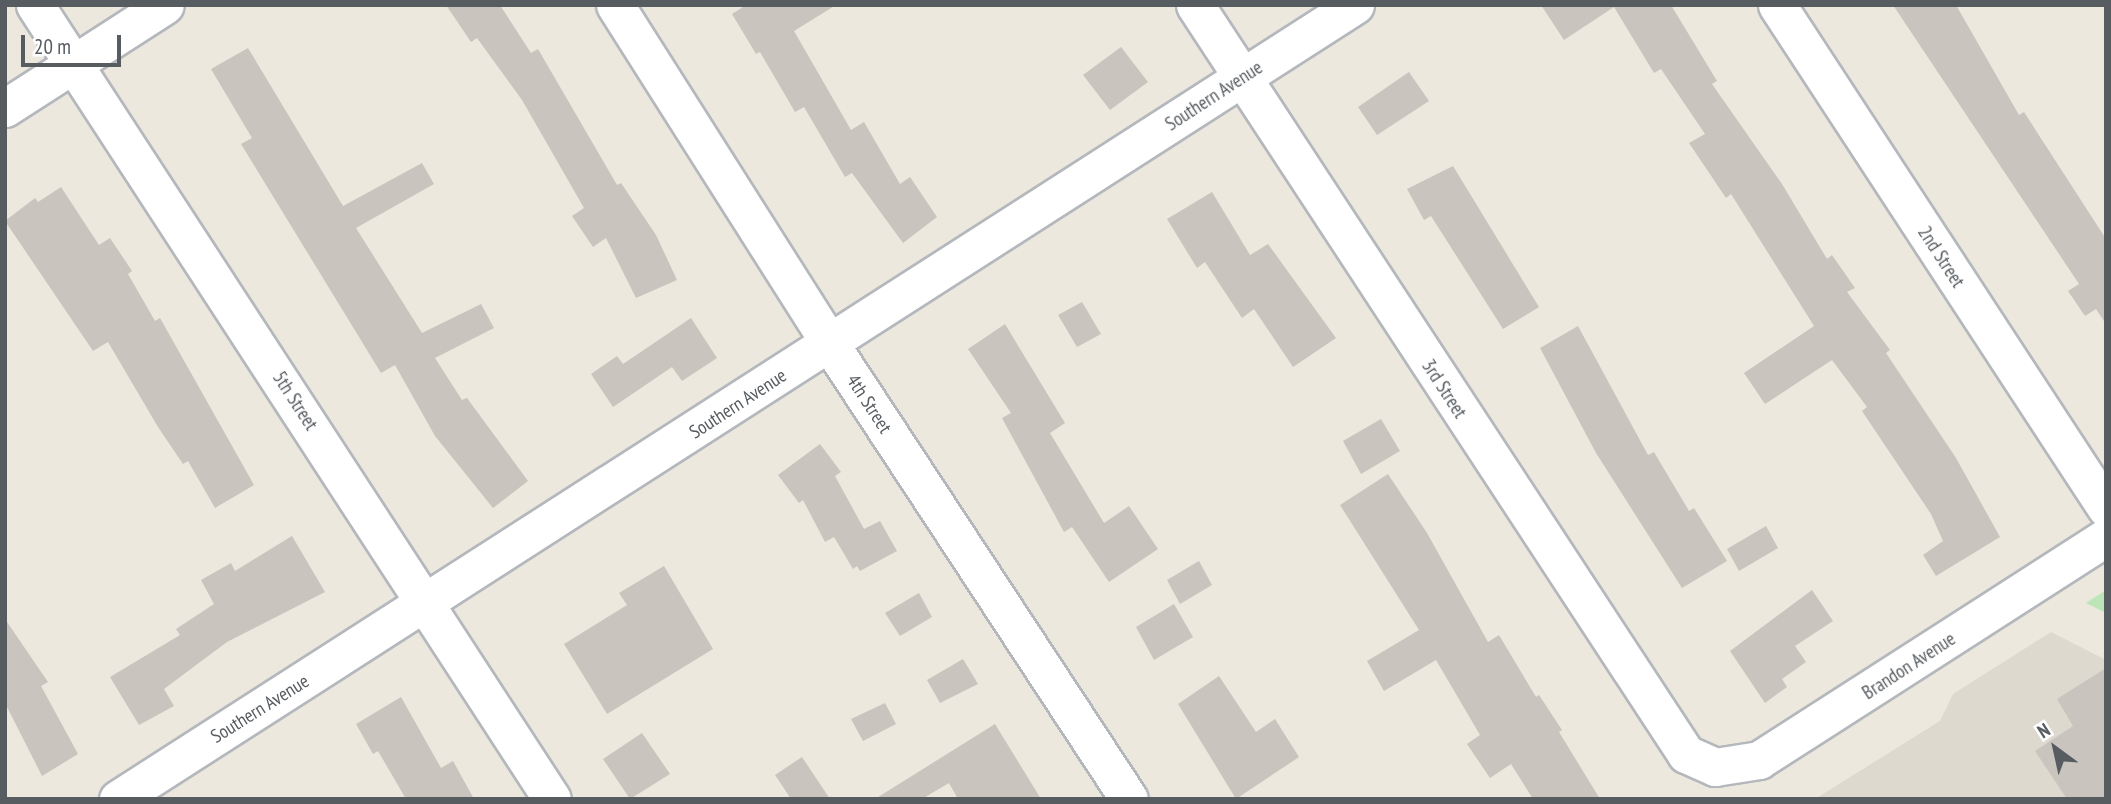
<!DOCTYPE html>
<style>
body{margin:0}
#map{position:relative;width:2111px;height:804px;overflow:hidden;background:#ece8de;font-family:"PT Sans Narrow",sans-serif}
div>[style]{position:absolute}
[style*='--x']{left:calc(var(--x)*1px);top:calc(var(--y)*1px);width:calc(var(--w)*1px);rotate:calc(var(--a)*1deg)}
.education>*{inset:0;background:#ded9cf}
.green>*{inset:0;background:#bce6b8}
.building>*{inset:0;background:#c9c4bd}
.roads{filter:drop-shadow(2px 0 #b4b8bd) drop-shadow(-2px 0 #b4b8bd) drop-shadow(0 2px #b4b8bd) drop-shadow(0 -2px #b4b8bd)}
.minor>*{height:37px;margin:-18.5px;padding:0 18.5px;transform-origin:18.5px;border-radius:18.5px;background:#fff}
span{translate:-50% -50%;white-space:nowrap;text-align:center;line-height:1.15;-webkit-text-stroke:6px #fff;paint-order:stroke}
.street-label{font-size:19px;color:#575c61}
.frame{position:absolute;inset:0;border:7px solid #575c61;pointer-events:none}
.north{position:absolute;left:2020px;top:713px;width:70px;height:70px;-webkit-text-stroke:5px #fff;paint-order:stroke;rotate:327deg;font-size:19px;font-weight:700;line-height:28px;text-align:center;color:#575c61}
.north::after{content:'';display:block;margin:auto;width:24px;height:32px;background:#575c61;clip-path:polygon(50% 0,100% 100%,50% 72%,0 100%)}
.scale{position:absolute;left:21px;top:35px;width:100px;height:32px;box-sizing:border-box;border:4px solid #575c61;border-top:0;padding-left:9px;font-size:21px;line-height:24px;white-space:nowrap;color:#575c61;-webkit-text-stroke:5px #fff;paint-order:stroke}
</style>
<div id="map">
<div class="education">
<i style="clip-path:polygon(2051px 632px,2106px 660px,2106px 799px,1815px 799px,1940px 721px,1953px 694px)"></i>
</div>
<div class="green">
<i style="clip-path:polygon(2106px 590px,2106px 613px,2086px 603px)"></i>
</div>
<div class="building">
<i style="clip-path:polygon(446px 5px,500px 5px,531px 53px,538px 49px,617px 185px,621px 183px,656px 235px,677px 280px,636px 298px,606px 238px,593px 247px,572px 216px,584px 208px,522px 100px,477px 38px,471px 42px)"></i>
<i style="clip-path:polygon(746px 5px,836px 5px,794px 31px,851px 130px,864px 122px,900px 184px,910px 177px,937px 217px,903px 243px,852px 173px,845px 177px,804px 107px,795px 112px,760px 52px,756px 54px,732px 14px)"></i>
<i style="clip-path:polygon(1541px 5px,1671px 5px,1717px 81px,1712px 84px,1782px 184px,1827px 259px,1832px 255px,1855px 288px,1847px 292px,1890px 350px,1886px 353px,1956px 458px,2000px 537px,1936px 576px,1923px 555px,1943px 541px,1931px 514px,1862px 411px,1867px 407px,1832px 360px,1765px 404px,1744px 373px,1814px 326px,1731px 194px,1726px 198px,1689px 143px,1705px 134px,1661px 69px,1654px 73px,1614px 7px,1564px 40px)"></i>
<i style="clip-path:polygon(1893px 5px,1956px 5px,2019px 115px,2024px 112px,2106px 239px,2106px 324px,2096px 309px,2085px 316px,2068px 291px,2079px 284px)"></i>
<i style="clip-path:polygon(1121px 47px,1148px 82px,1110px 110px,1083px 75px)"></i>
<i style="clip-path:polygon(248px 48px,343px 206px,422px 163px,434px 184px,356px 228px,422px 333px,481px 304px,494px 328px,435px 358px,462px 400px,467px 398px,528px 481px,493px 508px,435px 436px,395px 365px,381px 373px,241px 144px,252px 138px,211px 69px)"></i>
<i style="clip-path:polygon(1409px 72px,1429px 101px,1377px 135px,1358px 107px)"></i>
<i style="clip-path:polygon(1453px 166px,1539px 307px,1503px 329px,1431px 216px,1424px 220px,1407px 189px)"></i>
<i style="clip-path:polygon(61px 187px,99px 245px,110px 238px,132px 271px,128px 274px,155px 321px,160px 318px,254px 485px,215px 508px,188px 461px,183px 464px,158px 427px,108px 342px,93px 351px,5px 221px,35px 198px,38px 202px)"></i>
<i style="clip-path:polygon(1212px 192px,1250px 255px,1268px 244px,1336px 338px,1293px 367px,1254px 309px,1242px 318px,1205px 262px,1197px 268px,1167px 219px)"></i>
<i style="clip-path:polygon(1082px 302px,1101px 334px,1077px 347px,1058px 315px)"></i>
<i style="clip-path:polygon(691px 318px,717px 358px,682px 381px,672px 367px,613px 407px,591px 374px,617px 356px,623px 364px)"></i>
<i style="clip-path:polygon(1005px 324px,1065px 423px,1050px 433px,1104px 523px,1129px 506px,1158px 549px,1109px 582px,1072px 527px,1064px 532px,1002px 418px,1011px 413px,968px 349px)"></i>
<i style="clip-path:polygon(1578px 326px,1648px 455px,1654px 452px,1689px 511px,1694px 508px,1727px 561px,1682px 588px,1596px 453px,1540px 348px)"></i>
<i style="clip-path:polygon(1381px 419px,1400px 451px,1361px 474px,1343px 441px)"></i>
<i style="clip-path:polygon(820px 444px,841px 472px,835px 476px,864px 529px,880px 521px,897px 551px,860px 571px,857px 566px,853px 569px,834px 537px,825px 542px,803px 500px,799px 503px,778px 475px)"></i>
<i style="clip-path:polygon(1388px 474px,1427px 533px,1488px 642px,1499px 635px,1536px 697px,1539px 695px,1562px 730px,1559px 732px,1600px 799px,1533px 799px,1511px 764px,1490px 778px,1467px 744px,1480px 735px,1436px 660px,1384px 691px,1367px 661px,1419px 630px,1340px 505px)"></i>
<i style="clip-path:polygon(1766px 526px,1778px 548px,1739px 571px,1727px 549px)"></i>
<i style="clip-path:polygon(292px 536px,325px 592px,227px 642px,164px 689px,174px 706px,139px 725px,110px 677px,180px 635px,176px 629px,214px 604px,201px 580px,231px 563px,235px 571px)"></i>
<i style="clip-path:polygon(1199px 561px,1212px 585px,1180px 604px,1167px 580px)"></i>
<i style="clip-path:polygon(664px 566px,713px 649px,607px 714px,564px 644px,627px 605px,619px 593px)"></i>
<i style="clip-path:polygon(1812px 590px,1833px 621px,1795px 646px,1806px 662px,1782px 679px,1787px 687px,1765px 703px,1730px 651px)"></i>
<i style="clip-path:polygon(919px 593px,932px 617px,900px 636px,885px 613px)"></i>
<i style="clip-path:polygon(1174px 604px,1193px 637px,1154px 660px,1136px 627px)"></i>
<i style="clip-path:polygon(5px 619px,48px 682px,41px 686px,78px 754px,42px 776px,5px 703px)"></i>
<i style="clip-path:polygon(963px 659px,978px 684px,940px 703px,927px 680px)"></i>
<i style="clip-path:polygon(2106px 668px,2106px 799px,2067px 799px,2035px 751px,2073px 726px,2057px 699px)"></i>
<i style="clip-path:polygon(1219px 676px,1256px 732px,1275px 719px,1299px 757px,1236px 799px,1178px 704px)"></i>
<i style="clip-path:polygon(401px 697px,441px 768px,453px 761px,474px 799px,406px 799px,378px 751px,373px 754px,356px 724px)"></i>
<i style="clip-path:polygon(885px 703px,896px 724px,863px 741px,851px 719px)"></i>
<i style="clip-path:polygon(995px 724px,1041px 799px,958px 799px,949px 783px,922px 799px,875px 799px)"></i>
<i style="clip-path:polygon(642px 733px,670px 774px,630px 799px,603px 759px)"></i>
<i style="clip-path:polygon(802px 757px,830px 799px,791px 799px,775px 775px)"></i>
</div>
<div class="roads">
<div class="minor">
<i style="--x:35;--y:5;--w:947;--a:56.93"></i>
<i style="--x:615;--y:5;--w:401;--a:57.6"></i>
<i style="--x:830;--y:344;--w:544;--a:56.69"></i>
<i style="--x:1195;--y:5;--w:896;--a:56.75"></i>
<i style="--x:1686;--y:754;--w:32;--a:24"></i>
<i style="--x:1715;--y:767;--w:45;--a:-9"></i>
<i style="--x:1759;--y:760;--w:412;--a:-32.7"></i>
<i style="--x:1777;--y:5;--w:601;--a:56.81"></i>
<i style="--x:5;--y:108;--w:190;--a:-32.8"></i>
<i style="--x:118;--y:799;--w:1470;--a:-32.7"></i>
</div>
</div>
<div class="street-label">
<span style="left:1214px;top:96px;rotate:-33deg">Southern Avenue</span>
<span style="left:1941px;top:257px;rotate:57deg">2nd Street</span>
<span style="left:1444px;top:389px;rotate:57deg">3rd Street</span>
<span style="left:295px;top:401px;rotate:57deg">5th Street</span>
<span style="left:738px;top:404px;rotate:-33deg">Southern Avenue</span>
<span style="left:869px;top:404px;rotate:57deg">4th Street</span>
<span style="left:1909px;top:666px;rotate:-33deg">Brandon Avenue</span>
<span style="left:260px;top:709px;rotate:-32deg">Southern Avenue</span>
</div>
<div class="frame"></div>
<div class="north">N</div>
<div class="scale">20 m</div>
</div>
